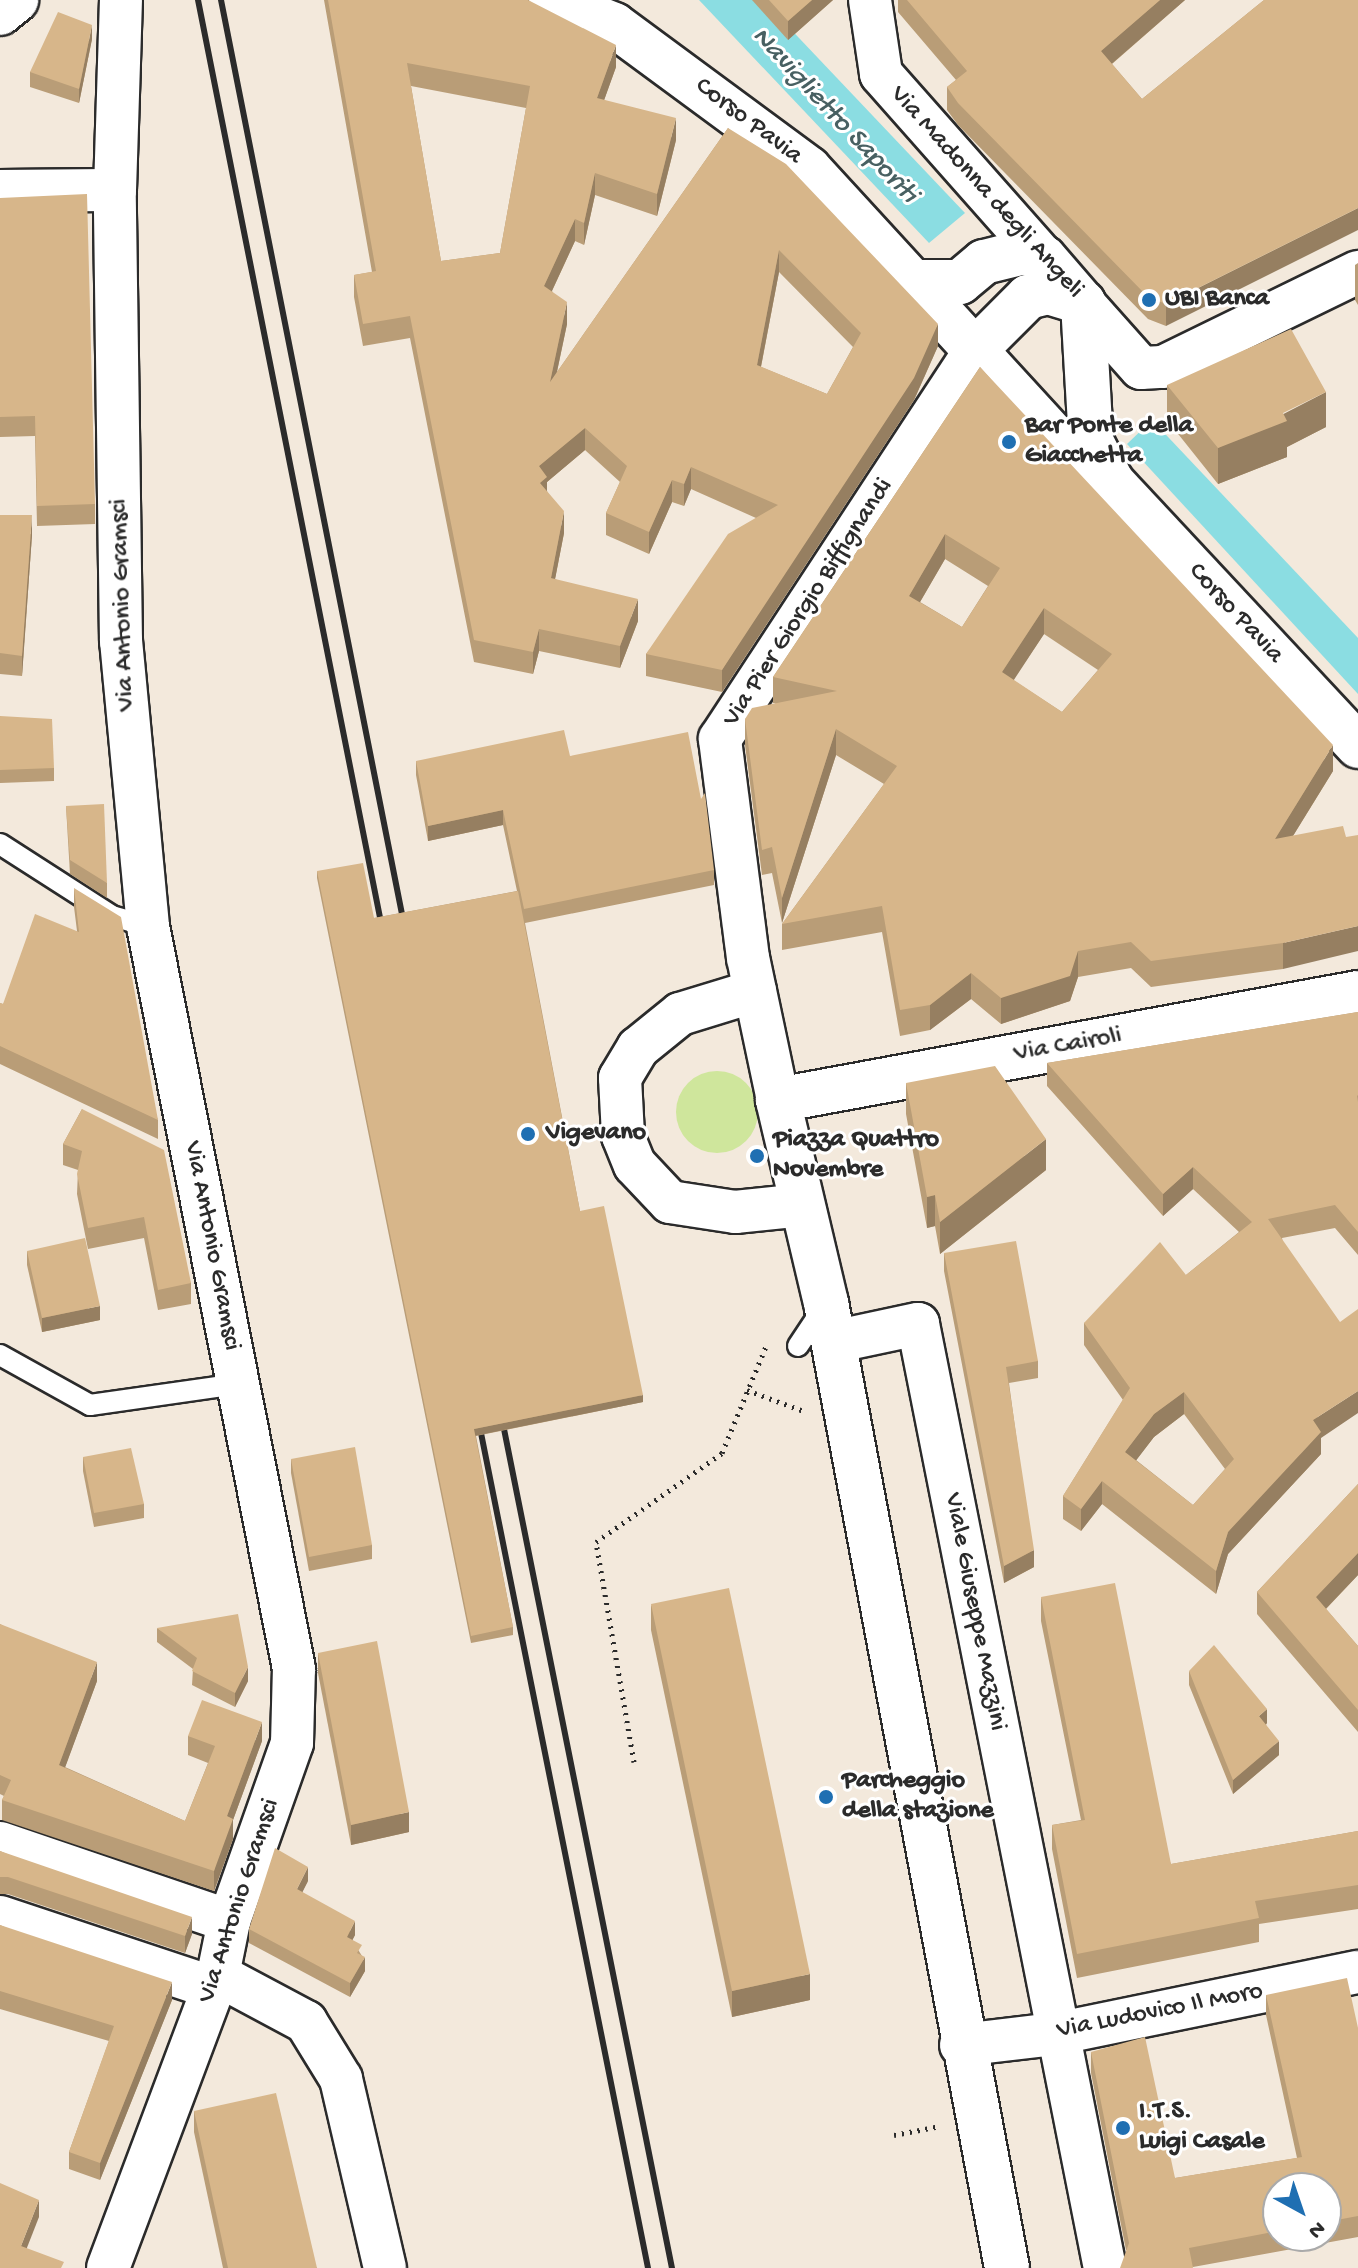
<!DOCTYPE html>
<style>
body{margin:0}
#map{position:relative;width:1358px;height:2268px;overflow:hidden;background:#f3e9dc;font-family:"Gochi Hand",sans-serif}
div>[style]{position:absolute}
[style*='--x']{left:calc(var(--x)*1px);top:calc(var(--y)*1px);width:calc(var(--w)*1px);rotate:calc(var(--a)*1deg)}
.green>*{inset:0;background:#cfe69c}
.round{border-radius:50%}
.water>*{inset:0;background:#8bdde2}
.path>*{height:5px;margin-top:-2.5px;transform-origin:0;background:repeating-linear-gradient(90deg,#2b2b2b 0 2px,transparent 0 8px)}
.roads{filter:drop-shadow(2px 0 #2b2b2b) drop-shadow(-2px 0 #2b2b2b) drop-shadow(0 2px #2b2b2b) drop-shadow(0 -2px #2b2b2b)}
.lane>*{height:20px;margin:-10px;padding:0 10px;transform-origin:10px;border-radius:10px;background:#fff}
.street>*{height:42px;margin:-21px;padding:0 21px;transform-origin:21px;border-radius:21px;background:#fff}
.secondary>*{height:44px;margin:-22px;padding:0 22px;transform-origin:22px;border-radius:22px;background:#fff}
.rail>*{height:6px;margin:-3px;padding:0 3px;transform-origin:3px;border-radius:3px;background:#2b2b2b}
.wall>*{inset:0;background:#b99d77}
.shaded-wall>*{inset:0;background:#967f61}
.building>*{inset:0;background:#d7b68a}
.dots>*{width:22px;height:22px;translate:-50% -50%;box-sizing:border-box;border:4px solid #fff;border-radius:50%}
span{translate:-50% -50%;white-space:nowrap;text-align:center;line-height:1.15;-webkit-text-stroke:6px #fff;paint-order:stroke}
.street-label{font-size:26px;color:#2b2b2b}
.poi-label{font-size:26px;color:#2b2b2b;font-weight:700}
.left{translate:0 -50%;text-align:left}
.water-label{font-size:28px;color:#486062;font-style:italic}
.north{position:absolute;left:1262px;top:2172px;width:80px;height:80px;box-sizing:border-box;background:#fff;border:2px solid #aaa;border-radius:50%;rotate:140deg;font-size:22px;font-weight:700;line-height:32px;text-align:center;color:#2b2b2b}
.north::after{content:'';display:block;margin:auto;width:28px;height:36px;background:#1f6fb2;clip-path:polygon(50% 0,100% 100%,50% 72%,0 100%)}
</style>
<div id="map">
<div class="green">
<i class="round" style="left:676px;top:1071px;width:82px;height:82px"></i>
</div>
<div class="water">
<i style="clip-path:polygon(699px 0,763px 0,965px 213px,929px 243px)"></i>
<i style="clip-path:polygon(1152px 420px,1358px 638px,1358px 694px,1127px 444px)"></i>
</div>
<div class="path">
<i style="--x:747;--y:1390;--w:63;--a:20.4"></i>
<i style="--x:634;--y:1762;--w:223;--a:-99.8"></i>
<i style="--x:596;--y:1542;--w:154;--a:-35.2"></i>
<i style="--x:722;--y:1453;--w:116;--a:-67.6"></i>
<i style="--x:894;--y:2135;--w:47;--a:-11.1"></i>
</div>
<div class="roads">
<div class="lane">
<i style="--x:0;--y:844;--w:133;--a:32.7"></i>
<i style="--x:112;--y:916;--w:37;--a:16"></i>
<i style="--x:798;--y:1346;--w:47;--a:-56.3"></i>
<i style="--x:0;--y:1355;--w:103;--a:29.1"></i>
<i style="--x:90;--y:1405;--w:148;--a:-8.1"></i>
</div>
<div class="street">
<i style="--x:870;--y:0;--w:75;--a:81.5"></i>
<i style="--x:881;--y:74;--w:246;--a:48.5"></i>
<i style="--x:0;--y:191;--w:115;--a:-0.5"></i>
<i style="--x:1083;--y:303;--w:87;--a:48.3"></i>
<i style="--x:1141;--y:368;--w:22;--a:-3"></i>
<i style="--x:1163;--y:367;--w:217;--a:-26"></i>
<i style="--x:755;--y:991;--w:78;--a:163"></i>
<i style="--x:680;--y:1014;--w:54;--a:141"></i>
<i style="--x:638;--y:1048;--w:35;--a:121"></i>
<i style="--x:620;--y:1078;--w:58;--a:87"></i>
<i style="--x:623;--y:1136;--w:31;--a:68"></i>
<i style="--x:635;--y:1165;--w:51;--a:46.6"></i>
<i style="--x:670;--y:1202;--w:66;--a:8.7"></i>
<i style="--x:735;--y:1212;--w:68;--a:-5.9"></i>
<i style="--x:778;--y:1100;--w:145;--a:-101.9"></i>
<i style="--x:748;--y:958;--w:221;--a:-97.3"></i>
<i style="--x:720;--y:739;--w:467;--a:-56.7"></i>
<i style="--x:833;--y:1342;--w:87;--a:-12"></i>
<i style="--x:918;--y:1324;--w:962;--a:78.8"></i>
<i style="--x:0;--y:1843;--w:242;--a:18.8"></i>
<i style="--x:0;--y:1917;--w:225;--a:18.4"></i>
<i style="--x:218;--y:1975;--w:100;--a:28.1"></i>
<i style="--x:306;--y:2022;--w:67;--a:58.4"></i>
<i style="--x:341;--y:2079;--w:194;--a:76.9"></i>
<i style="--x:961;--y:2045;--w:95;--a:-6.7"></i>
<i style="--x:1055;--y:2034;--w:309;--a:-11.6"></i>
<i style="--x:108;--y:2268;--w:313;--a:-69.4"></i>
<i style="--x:218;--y:1975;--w:55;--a:-78.5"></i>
<i style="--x:229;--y:1921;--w:189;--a:-70.5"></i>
<i style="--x:292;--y:1743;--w:74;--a:-88.5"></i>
<i style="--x:294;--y:1669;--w:757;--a:-101.12"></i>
<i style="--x:148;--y:926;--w:285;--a:-95.4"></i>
<i style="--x:121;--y:642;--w:452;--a:-90.8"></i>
<i style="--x:115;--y:190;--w:190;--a:-88.2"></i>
</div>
<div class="secondary">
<i style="--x:551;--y:0;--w:68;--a:21.6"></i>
<i style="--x:614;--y:25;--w:242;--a:36.4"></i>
<i style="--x:809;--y:169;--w:395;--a:47.5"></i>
<i style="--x:1076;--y:460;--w:42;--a:31.4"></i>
<i style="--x:1112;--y:482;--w:361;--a:47"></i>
<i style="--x:0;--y:13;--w:21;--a:-39"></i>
<i style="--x:917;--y:282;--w:43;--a:0"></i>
<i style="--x:960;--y:282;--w:31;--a:-40"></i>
<i style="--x:984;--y:262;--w:41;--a:-14"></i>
<i style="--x:1024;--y:252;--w:21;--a:17"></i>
<i style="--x:1044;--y:258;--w:60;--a:49.1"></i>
<i style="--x:1083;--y:303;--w:138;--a:86.7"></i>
<i style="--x:1091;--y:441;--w:46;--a:62.9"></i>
<i style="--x:976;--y:349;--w:74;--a:-45"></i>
<i style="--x:1028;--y:297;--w:21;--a:-14"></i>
<i style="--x:1048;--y:292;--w:37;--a:17"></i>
<i style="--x:1007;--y:2268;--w:982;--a:-100.62"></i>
<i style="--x:826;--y:1303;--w:209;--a:-103.3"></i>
<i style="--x:778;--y:1100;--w:590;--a:-10.45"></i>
</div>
</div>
<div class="rail">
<i style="--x:198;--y:0;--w:956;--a:78.78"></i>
<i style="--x:221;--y:0;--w:952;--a:78.8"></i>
<i style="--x:500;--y:1409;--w:876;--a:78.68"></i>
<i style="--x:477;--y:1413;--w:872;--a:78.69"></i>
</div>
<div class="wall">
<i style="clip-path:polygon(evenodd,324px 0,528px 0,616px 67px,604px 100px,676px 140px,657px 216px,595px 195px,584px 245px,575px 241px,552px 291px,567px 324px,557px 372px,728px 128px,938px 346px,914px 400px,722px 692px,646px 676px,646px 654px,756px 518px,691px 489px,684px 506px,672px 502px,649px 554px,606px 535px,606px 513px,620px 482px,585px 450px,547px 482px,547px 491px,564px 533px,555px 579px,638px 621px,620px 668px,539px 651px,533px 674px,474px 662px,410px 338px,363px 346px,354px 297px,354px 275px,372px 272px,324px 0,411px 86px,526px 108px,500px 253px,441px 261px,411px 86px,324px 0,779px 272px,853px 347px,827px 394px,761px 367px,779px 272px)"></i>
<i style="clip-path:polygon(752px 0,833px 0,788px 40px)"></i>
<i style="clip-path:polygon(898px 0,1185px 0,1112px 64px,1142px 99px,1264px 0,1166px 326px,1148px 319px,958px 125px,947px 110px,947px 87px,956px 80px,898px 12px)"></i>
<i style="clip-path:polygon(92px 39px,79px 103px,30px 87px,30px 72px)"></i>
<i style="clip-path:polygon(0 198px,95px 504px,95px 524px,37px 526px,35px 436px,0 437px)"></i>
<i style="clip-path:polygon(1358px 263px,1358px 305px,1355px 300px,1355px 265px)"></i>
<i style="clip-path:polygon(evenodd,980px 367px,1333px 771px,1293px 836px,1283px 969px,1151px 987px,1131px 968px,1078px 977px,1070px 1001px,1001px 1024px,971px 999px,930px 1030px,900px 1036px,882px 932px,782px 950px,782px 924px,884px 784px,836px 755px,782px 923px,772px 873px,762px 875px,745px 745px,745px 719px,776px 703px,773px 703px,773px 677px,980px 367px,945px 559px,988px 586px,962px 627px,920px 602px,945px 559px,980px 367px,1044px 634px,1098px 670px,1062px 712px,1013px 680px,1044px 634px)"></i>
<i style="clip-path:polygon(1167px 385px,1326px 427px,1287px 447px,1287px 457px,1218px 484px,1167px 420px)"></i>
<i style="clip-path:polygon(0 515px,32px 535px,22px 676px,0 674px)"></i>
<i style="clip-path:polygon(0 716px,54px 768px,54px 781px,0 783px)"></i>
<i style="clip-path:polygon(570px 756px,714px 870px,714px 885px,525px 923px,580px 1211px,643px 1402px,476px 1436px,513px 1627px,513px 1635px,471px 1643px,317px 878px,317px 871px,374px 918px,517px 891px,503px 825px,428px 841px,416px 775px,416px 761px)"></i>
<i style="clip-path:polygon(66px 806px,107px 883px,107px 898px,70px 874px)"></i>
<i style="clip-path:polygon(74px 888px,158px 1120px,158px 1139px,0 1064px,0 1003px,3px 1004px,77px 931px,74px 907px)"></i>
<i style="clip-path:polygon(evenodd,1358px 1012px,1358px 1255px,1335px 1228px,1282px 1238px,1321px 1438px,1321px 1454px,1228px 1554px,1216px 1594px,1102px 1504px,1081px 1531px,1063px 1519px,1063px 1496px,1123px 1400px,1084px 1345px,1084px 1323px,1186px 1275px,1239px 1232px,1193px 1189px,1163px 1216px,1047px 1086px,1047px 1063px,1358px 1012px,1184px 1414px,1225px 1469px,1193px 1505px,1136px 1460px,1154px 1437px,1184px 1414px)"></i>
<i style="clip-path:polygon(906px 1083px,1046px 1170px,940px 1254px,935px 1226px,927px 1228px,906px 1114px)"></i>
<i style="clip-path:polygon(82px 1109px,191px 1283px,191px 1304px,158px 1310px,144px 1238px,88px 1249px,77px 1194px,78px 1170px,63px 1165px,63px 1144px)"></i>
<i style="clip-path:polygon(27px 1251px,100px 1320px,42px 1332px,27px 1265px)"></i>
<i style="clip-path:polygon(944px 1253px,1038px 1361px,1038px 1378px,1009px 1383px,1034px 1567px,1004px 1583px,944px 1271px)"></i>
<i style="clip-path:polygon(83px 1457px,144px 1504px,144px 1518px,94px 1527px,83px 1471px)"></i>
<i style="clip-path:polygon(291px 1459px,372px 1545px,372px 1559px,309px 1571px,291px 1473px)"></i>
<i style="clip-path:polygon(1358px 1484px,1358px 1575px,1326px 1609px,1358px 1646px,1358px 1732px,1257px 1614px,1257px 1592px)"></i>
<i style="clip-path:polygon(1041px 1597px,1171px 1864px,1358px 1831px,1358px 1909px,1259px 1924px,1259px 1942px,1077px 1978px,1052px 1849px,1052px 1825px,1081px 1820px,1041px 1621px)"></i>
<i style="clip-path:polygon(651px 1604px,810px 2000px,732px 2017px,651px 1630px)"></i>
<i style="clip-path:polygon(0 1624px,97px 1681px,65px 1767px,185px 1821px,208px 1763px,188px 1755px,188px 1736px,262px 1741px,233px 1820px,233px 1839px,214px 1891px,2px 1820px,2px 1800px,4px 1796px,0 1794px)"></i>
<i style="clip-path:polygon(157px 1628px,248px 1681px,235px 1707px,192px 1685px,193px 1669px,157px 1642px)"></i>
<i style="clip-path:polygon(318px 1653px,409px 1832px,351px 1845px,318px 1673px)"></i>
<i style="clip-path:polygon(1189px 1671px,1267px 1723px,1266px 1725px,1279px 1755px,1233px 1794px,1189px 1685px)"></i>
<i style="clip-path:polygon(0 1851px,192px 1934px,185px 1953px,8px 1894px,0 1894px)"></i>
<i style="clip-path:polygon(308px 1881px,302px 1892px,355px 1935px,352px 1940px,362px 1956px,365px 1971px,350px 1997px,249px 1943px,249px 1929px)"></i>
<i style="clip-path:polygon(0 1925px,172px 2000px,100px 2180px,69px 2169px,69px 2152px,109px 2041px,0 2009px)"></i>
<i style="clip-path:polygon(evenodd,1266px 1995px,1358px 2028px,1358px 2237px,1193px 2267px,1126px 2250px,1091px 2073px,1091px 2052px,1175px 2178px,1297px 2158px,1266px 2015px,1266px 1995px,1278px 2188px,1326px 2188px,1326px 2236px,1278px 2236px,1278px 2188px)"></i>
<i style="clip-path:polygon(194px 2111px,317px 2268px,223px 2268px,194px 2132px)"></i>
</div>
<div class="shaded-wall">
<i style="clip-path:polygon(812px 0,833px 0,788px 40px,788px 21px)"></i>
<i style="clip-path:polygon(1160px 0,1185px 0,1101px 73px,1101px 51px)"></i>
<i style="clip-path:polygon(92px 25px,92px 39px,79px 103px,79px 89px)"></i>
<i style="clip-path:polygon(616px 45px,616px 67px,597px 120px,597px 98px)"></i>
<i style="clip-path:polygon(676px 118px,676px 140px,657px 216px,657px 194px)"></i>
<i style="clip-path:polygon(595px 173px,595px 195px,584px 245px,584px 223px)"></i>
<i style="clip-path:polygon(1358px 208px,1358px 230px,1166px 326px,1166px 304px)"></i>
<i style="clip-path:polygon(575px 219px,575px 241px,544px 308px,544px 286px)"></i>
<i style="clip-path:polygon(779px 250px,779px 272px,757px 387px,757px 365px)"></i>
<i style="clip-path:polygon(567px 302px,567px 324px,550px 404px,550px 382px)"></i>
<i style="clip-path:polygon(938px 324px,938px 346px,914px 400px,722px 692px,722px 670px)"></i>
<i style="clip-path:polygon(1326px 392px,1326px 427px,1287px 447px,1287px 457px,1218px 484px,1218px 448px)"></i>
<i style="clip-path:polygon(585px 428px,585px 450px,547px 482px,547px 499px,540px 505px,539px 466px)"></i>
<i style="clip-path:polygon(691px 467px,691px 489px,684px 506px,684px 484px)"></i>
<i style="clip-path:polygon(672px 480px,672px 502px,649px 554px,649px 532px)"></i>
<i style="clip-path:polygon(564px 511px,564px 533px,551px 600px,551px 578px)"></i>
<i style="clip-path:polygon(32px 515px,32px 535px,22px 676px,22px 656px)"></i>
<i style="clip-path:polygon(945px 534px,945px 559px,909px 621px,909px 596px)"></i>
<i style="clip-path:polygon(638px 599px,638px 621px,620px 668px,620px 646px)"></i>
<i style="clip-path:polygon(1044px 608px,1044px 634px,1002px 698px,1002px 672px)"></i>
<i style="clip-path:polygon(539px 629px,539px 651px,533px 674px,533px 652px)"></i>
<i style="clip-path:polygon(836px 729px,836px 755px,782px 923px,782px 898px)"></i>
<i style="clip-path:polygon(1333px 745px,1333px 771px,1275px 865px,1275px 839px)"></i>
<i style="clip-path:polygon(503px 810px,503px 825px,428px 841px,428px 826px)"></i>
<i style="clip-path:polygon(1358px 926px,1358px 951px,1283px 969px,1283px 943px)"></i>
<i style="clip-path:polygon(1078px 951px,1078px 977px,1070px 1001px,1001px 1024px,1001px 998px)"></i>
<i style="clip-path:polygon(971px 973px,971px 999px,930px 1030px,930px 1005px)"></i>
<i style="clip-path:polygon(1046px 1139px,1046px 1170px,940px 1254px,940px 1222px)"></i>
<i style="clip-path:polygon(1193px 1167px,1193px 1189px,1163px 1216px,1163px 1194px)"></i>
<i style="clip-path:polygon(935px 1195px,935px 1226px,927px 1228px,927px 1197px)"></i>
<i style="clip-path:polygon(100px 1306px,100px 1320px,42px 1332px,42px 1318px)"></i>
<i style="clip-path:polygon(1358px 1391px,1358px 1413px,1321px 1438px,1321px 1454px,1228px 1554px,1216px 1594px,1216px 1571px,1228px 1532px,1313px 1420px)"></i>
<i style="clip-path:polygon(1184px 1392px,1184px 1414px,1154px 1437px,1125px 1475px,1125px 1452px,1154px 1414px)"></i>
<i style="clip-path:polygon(643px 1395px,643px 1402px,474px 1436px,474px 1429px)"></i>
<i style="clip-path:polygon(1102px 1481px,1102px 1504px,1081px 1531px,1081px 1509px)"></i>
<i style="clip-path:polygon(1034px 1550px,1034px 1567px,1004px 1583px,1004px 1566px)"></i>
<i style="clip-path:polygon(1358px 1553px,1358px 1575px,1316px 1619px,1316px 1597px)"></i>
<i style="clip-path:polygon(97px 1662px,97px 1681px,59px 1784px,59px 1765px)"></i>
<i style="clip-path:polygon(248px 1667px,248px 1681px,235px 1707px,235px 1693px)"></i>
<i style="clip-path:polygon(1267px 1709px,1267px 1723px,1259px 1730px,1259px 1716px)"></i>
<i style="clip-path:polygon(262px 1722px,262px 1741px,233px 1820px,233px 1839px,214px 1891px,214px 1871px,227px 1816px)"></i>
<i style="clip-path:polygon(1279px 1741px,1279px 1755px,1233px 1794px,1233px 1780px)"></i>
<i style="clip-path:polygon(409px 1812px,409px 1832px,351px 1845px,351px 1825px)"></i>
<i style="clip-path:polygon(308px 1867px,308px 1881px,297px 1903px,297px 1889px)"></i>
<i style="clip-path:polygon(192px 1917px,192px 1934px,185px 1953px,185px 1936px)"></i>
<i style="clip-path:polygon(355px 1921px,355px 1935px,347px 1951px,347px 1937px)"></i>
<i style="clip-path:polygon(365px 1957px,365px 1971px,350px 1997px,350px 1983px)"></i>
<i style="clip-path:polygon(810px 1974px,810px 2000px,732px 2017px,732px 1991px)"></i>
<i style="clip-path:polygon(172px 1982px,172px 2000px,100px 2180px,100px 2163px)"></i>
<i style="clip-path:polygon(39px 2200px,39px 2217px,21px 2263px,21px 2246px)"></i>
</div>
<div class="building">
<i style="clip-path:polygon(evenodd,328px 0,528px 0,616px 45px,597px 98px,676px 118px,657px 194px,595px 173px,584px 223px,575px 219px,544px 286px,567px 302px,550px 382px,728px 128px,786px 164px,938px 324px,914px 378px,722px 670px,646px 654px,728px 534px,778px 505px,691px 467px,684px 484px,672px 480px,649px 532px,606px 513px,627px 466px,585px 428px,539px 466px,547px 477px,540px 483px,564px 511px,551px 578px,638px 599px,620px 646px,539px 629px,533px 652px,474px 640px,410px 316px,363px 324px,354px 275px,376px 271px,328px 0,407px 63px,530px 86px,500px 253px,441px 261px,407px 63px,328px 0,779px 250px,861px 333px,827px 394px,757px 365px,779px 250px)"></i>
<i style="clip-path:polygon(769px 0,812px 0,788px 21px)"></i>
<i style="clip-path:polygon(907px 0,1160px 0,1101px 51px,1142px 99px,1264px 0,1358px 0,1358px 208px,1166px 304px,1148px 297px,958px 103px,947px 87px,967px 71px)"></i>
<i style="clip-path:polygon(58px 12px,92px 25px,79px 89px,30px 72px)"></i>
<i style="clip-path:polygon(87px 194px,95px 504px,37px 506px,35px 416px,0 417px,0 198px)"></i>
<i style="clip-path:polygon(1291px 329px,1326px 392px,1283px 413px,1287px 421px,1218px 448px,1167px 385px)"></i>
<i style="clip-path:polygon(evenodd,980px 367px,1333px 745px,1275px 839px,1343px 826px,1346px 837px,1358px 835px,1358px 926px,1283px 943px,1151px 961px,1131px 942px,1078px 951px,1070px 976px,1001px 998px,971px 973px,930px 1005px,900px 1010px,882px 906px,782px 924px,897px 766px,836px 729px,782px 898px,772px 847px,762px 850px,745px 719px,752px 708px,837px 691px,773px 677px,980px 367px,945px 534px,1000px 568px,962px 627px,909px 596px,945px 534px,980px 367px,1044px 608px,1112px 654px,1062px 712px,1002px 672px,1044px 608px)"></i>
<i style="clip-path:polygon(0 515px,32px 515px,22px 656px,0 653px)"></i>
<i style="clip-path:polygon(0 716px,52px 719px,54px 768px,0 770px)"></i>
<i style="clip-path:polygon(564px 730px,570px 756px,688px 732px,701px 799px,705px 793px,714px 870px,524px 909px,503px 810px,428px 826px,416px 761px)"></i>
<i style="clip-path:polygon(104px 804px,107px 883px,70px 860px,66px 806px)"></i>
<i style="clip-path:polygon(363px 863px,374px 918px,518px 891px,580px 1211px,604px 1206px,643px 1395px,474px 1429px,513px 1627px,471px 1636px,317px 871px)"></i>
<i style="clip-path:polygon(74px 888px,121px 917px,158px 1120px,0 1046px,0 1003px,3px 1004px,35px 914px,79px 932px)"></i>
<i style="clip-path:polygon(evenodd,1358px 1012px,1358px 1095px,1357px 1096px,1358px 1102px,1358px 1232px,1335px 1205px,1268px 1219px,1340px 1322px,1358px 1309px,1358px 1391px,1313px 1420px,1321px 1432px,1228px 1532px,1216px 1571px,1102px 1481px,1081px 1509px,1063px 1496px,1130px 1388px,1084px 1323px,1160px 1242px,1186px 1275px,1252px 1222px,1193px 1167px,1163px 1194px,1047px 1063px,1358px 1012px,1184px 1392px,1234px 1459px,1193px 1505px,1125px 1452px,1154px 1414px,1184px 1392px)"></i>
<i style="clip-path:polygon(995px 1066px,1046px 1139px,940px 1222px,935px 1195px,927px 1197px,906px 1083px)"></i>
<i style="clip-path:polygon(82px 1109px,164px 1150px,191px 1283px,158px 1290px,144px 1217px,88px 1228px,77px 1174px,82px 1151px,63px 1144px)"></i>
<i style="clip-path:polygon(85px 1238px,100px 1306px,42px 1318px,27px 1251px)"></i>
<i style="clip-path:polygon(1016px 1241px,1038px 1361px,1006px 1367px,1034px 1550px,1004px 1566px,944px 1253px)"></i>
<i style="clip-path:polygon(355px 1447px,372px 1545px,309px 1557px,291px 1459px)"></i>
<i style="clip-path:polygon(131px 1448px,144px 1504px,94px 1513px,83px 1457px)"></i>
<i style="clip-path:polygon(1358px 1484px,1358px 1553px,1316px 1597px,1358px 1646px,1358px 1710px,1257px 1592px)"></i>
<i style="clip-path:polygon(1115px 1583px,1171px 1864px,1358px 1831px,1358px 1885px,1255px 1901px,1259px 1918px,1077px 1954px,1052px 1825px,1085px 1820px,1041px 1597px)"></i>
<i style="clip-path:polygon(729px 1588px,810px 1974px,732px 1991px,651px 1604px)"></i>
<i style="clip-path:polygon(238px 1614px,248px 1667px,235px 1693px,192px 1671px,197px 1658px,157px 1628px)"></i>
<i style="clip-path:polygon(0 1624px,97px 1662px,59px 1765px,185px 1821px,215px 1746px,188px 1736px,202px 1700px,262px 1722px,227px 1816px,233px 1819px,214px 1871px,2px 1800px,11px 1780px,0 1775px)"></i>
<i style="clip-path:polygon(377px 1641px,409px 1812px,351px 1825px,318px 1653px)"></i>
<i style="clip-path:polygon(1214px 1645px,1267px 1709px,1259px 1716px,1279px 1741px,1233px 1780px,1189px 1671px)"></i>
<i style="clip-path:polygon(275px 1848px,308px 1867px,297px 1889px,355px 1921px,347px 1937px,362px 1945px,357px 1953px,365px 1957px,350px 1983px,249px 1929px)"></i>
<i style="clip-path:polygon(0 1851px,192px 1917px,185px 1936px,8px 1877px,0 1877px)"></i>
<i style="clip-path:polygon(0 1925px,172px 1982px,100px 2163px,69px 2152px,114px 2026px,0 1991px)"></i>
<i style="clip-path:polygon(1347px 1978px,1358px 2028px,1358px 2216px,1326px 2222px,1326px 2188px,1278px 2188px,1278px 2231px,1189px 2248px,1193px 2268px,1120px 2268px,1129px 2243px,1091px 2052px,1145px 2037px,1175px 2178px,1302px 2157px,1266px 1995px)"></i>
<i style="clip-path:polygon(276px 2093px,317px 2268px,228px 2268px,194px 2111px)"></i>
<i style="clip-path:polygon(0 2183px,39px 2200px,21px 2246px,64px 2262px,61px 2268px,0 2268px)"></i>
</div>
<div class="dots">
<i style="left:1149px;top:300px;background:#1f6fb2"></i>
<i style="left:1009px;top:442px;background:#1f6fb2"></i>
<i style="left:528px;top:1134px;background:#1f6fb2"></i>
<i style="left:757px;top:1156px;background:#1f6fb2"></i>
<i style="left:826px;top:1797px;background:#1f6fb2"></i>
<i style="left:1123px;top:2128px;background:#1f6fb2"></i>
</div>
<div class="street-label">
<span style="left:748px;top:122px;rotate:37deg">Corso Pavia</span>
<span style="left:986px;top:193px;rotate:48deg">Via Madonna degli Angeli</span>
<span style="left:809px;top:603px;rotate:-57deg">Via Pier Giorgio Biffignandi</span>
<span style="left:124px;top:605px;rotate:-92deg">Via Antonio Gramsci</span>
<span style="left:1235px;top:614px;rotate:47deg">Corso Pavia</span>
<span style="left:1068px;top:1046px;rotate:-10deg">Via Cairoli</span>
<span style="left:211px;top:1246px;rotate:79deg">Via Antonio Gramsci</span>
<span style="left:974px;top:1612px;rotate:79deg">Viale Giuseppe Mazzini</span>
<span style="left:240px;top:1901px;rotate:-72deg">Via Antonio Gramsci</span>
<span style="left:1160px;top:2012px;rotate:-11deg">Via Ludovico Il Moro</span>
</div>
<div class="poi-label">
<span class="left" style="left:1165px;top:300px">UBI Banca</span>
<span class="left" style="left:1025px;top:442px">Bar Ponte della<br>Giacchetta</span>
<span class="left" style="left:546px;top:1134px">Vigevano</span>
<span class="left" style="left:773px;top:1156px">Piazza Quattro<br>Novembre</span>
<span class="left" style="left:842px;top:1797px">Parcheggio<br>della stazione</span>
<span class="left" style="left:1139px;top:2128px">I.T.S.<br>Luigi Casale</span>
</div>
<div class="water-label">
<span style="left:834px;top:116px;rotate:47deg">Naviglietto Saporiti</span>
</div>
<div class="north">N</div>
</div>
